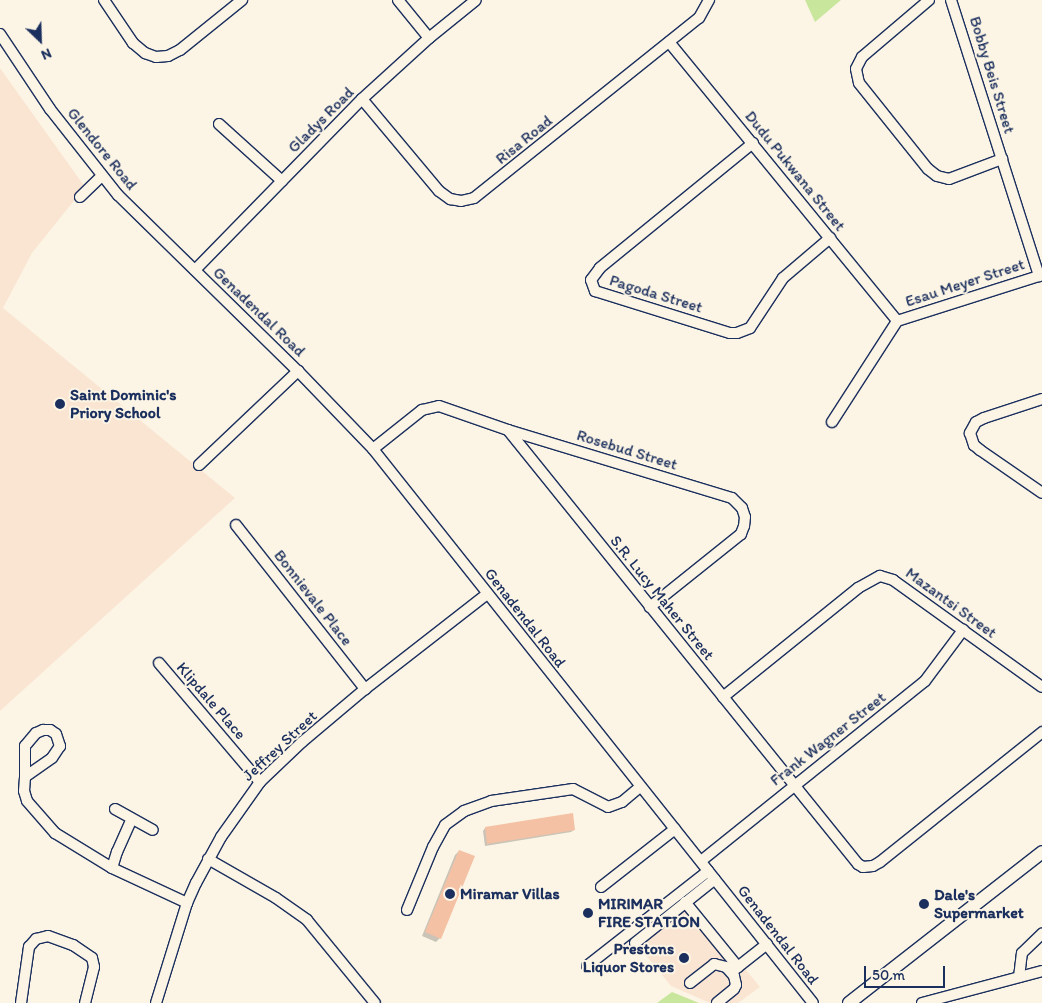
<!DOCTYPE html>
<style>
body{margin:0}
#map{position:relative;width:1042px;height:1003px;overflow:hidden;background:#fcf5e5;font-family:Itim,sans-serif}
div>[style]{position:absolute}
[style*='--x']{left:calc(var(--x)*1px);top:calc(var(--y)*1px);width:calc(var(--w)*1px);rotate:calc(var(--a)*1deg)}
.built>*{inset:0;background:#fae5d2}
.green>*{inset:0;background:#c9e69d}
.shadow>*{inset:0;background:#0003}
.building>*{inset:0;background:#f4c1a4}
.roads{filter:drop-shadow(1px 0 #1b2f5e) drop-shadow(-1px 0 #1b2f5e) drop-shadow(0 1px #1b2f5e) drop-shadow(0 -1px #1b2f5e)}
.minor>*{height:10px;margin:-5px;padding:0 5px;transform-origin:5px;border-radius:5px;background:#fcf5e5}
.major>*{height:12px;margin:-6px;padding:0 6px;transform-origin:6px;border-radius:6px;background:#fcf5e5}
.dots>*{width:14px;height:14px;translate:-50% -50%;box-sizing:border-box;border:2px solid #fcf5e5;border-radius:50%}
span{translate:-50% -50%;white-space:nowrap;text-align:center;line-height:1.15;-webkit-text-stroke:4px #fcf5e5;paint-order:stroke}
.street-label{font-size:16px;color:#1b2f5e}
.poi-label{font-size:16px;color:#1b2f5e;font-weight:700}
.left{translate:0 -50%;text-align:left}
.right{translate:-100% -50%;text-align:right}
.north{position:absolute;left:15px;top:15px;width:50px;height:50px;-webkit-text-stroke:4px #fcf5e5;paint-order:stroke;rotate:156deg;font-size:14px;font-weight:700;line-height:20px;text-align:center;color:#1b2f5e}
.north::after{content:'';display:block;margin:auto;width:18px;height:22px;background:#1b2f5e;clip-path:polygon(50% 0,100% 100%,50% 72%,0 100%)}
.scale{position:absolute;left:864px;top:966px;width:81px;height:22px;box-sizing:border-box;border:2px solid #1b2f5e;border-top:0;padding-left:6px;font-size:15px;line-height:18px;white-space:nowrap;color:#1b2f5e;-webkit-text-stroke:4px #fcf5e5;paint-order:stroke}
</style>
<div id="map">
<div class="built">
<i style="clip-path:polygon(0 68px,85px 187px,32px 253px,3px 308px,235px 498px,0 711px)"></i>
<i style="clip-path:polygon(690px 901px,760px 987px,738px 1003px,710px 1003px,671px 986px,636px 943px)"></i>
</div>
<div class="green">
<i style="clip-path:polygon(805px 0,841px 0,815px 22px)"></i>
<i style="clip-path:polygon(672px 992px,699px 1003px,657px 1003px)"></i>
</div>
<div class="shadow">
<i style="clip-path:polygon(485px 828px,574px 830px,571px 832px,485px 846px,483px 831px)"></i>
<i style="clip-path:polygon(459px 851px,440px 938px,436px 942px,422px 936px,455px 855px)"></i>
</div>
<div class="building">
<i style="clip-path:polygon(573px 813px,575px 830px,487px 844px,485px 827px)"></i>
<i style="clip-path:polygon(459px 850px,475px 856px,441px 939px,425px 932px)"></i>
</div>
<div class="roads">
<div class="minor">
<i style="--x:104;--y:0;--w:52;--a:56"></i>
<i style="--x:133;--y:43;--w:16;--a:40"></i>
<i style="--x:145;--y:53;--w:12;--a:20"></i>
<i style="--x:156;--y:57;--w:12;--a:-5"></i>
<i style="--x:168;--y:56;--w:13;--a:-27"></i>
<i style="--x:180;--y:50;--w:80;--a:-38.9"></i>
<i style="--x:398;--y:0;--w:49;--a:50.8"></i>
<i style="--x:929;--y:0;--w:88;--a:139.6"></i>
<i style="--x:862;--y:57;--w:13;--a:117"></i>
<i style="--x:856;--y:69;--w:14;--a:78"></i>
<i style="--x:859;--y:83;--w:110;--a:51.3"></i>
<i style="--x:928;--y:169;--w:11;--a:38"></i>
<i style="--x:937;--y:176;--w:12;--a:14"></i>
<i style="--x:949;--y:179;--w:57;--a:-20.7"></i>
<i style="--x:951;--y:0;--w:290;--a:72.3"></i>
<i style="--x:0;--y:34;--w:90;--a:56.3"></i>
<i style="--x:50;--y:109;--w:110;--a:51.7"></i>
<i style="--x:118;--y:195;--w:252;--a:44.4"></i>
<i style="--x:298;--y:371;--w:108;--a:46.1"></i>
<i style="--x:373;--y:449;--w:707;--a:51.54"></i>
<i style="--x:669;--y:42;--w:360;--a:50.7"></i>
<i style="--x:362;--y:99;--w:120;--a:50.1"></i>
<i style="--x:439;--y:191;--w:14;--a:36"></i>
<i style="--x:450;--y:199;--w:11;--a:10"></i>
<i style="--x:461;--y:201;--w:13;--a:-13"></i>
<i style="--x:474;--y:198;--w:288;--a:-38.7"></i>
<i style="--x:699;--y:18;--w:21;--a:-61"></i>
<i style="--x:219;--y:124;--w:85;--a:42.1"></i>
<i style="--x:753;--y:143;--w:198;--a:140.8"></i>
<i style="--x:600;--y:268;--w:15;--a:127"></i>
<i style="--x:591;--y:280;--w:12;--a:70"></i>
<i style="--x:595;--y:291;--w:141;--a:17.3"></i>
<i style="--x:730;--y:333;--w:7;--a:0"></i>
<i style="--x:737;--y:333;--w:14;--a:-21"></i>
<i style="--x:750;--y:328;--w:60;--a:-56.6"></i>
<i style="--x:783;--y:278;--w:62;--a:-40.4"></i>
<i style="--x:80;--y:197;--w:30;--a:-44"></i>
<i style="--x:195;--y:270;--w:239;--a:-45.7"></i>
<i style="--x:362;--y:99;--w:91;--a:-42.3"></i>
<i style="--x:429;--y:38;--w:60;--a:-39"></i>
<i style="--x:1042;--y:399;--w:61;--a:161.9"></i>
<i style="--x:984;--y:418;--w:9;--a:153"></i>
<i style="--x:976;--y:422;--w:13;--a:119"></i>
<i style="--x:970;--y:433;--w:13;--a:72"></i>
<i style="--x:974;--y:445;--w:8;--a:40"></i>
<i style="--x:980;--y:450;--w:75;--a:34.7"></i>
<i style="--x:832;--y:422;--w:120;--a:-57.2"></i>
<i style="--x:897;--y:321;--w:152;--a:-17.6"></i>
<i style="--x:508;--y:430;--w:558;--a:51.12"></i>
<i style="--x:858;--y:864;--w:6;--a:31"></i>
<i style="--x:863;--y:867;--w:10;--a:-6"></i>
<i style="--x:873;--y:866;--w:8;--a:-30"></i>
<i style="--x:880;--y:862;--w:208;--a:-38.7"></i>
<i style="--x:373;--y:449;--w:63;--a:-38.5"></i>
<i style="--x:422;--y:410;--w:17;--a:-13"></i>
<i style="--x:439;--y:406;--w:73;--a:19.2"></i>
<i style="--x:508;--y:430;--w:234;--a:16.9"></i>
<i style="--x:732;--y:498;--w:14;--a:45"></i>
<i style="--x:742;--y:508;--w:9;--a:72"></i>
<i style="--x:745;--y:517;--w:9;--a:96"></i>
<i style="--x:744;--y:526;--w:9;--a:111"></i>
<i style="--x:741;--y:534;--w:117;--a:141.3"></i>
<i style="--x:199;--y:465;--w:137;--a:-43.5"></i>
<i style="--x:236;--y:525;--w:209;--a:51.8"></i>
<i style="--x:159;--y:663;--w:156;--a:49.7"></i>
<i style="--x:723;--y:697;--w:174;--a:-38.9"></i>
<i style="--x:858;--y:588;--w:25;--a:-29"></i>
<i style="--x:880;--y:576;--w:14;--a:17"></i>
<i style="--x:893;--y:580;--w:183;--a:35.7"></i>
<i style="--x:43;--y:730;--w:7;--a:0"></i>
<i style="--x:50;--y:730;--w:7;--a:34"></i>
<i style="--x:56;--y:734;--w:13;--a:72"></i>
<i style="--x:60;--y:746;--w:14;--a:124"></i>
<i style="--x:52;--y:758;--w:33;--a:145"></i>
<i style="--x:25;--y:777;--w:31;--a:-90"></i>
<i style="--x:25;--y:746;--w:17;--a:-50"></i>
<i style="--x:36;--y:733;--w:8;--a:-23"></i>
<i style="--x:25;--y:777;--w:14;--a:94"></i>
<i style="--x:24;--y:791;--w:10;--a:73"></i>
<i style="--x:27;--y:801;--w:43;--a:48.8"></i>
<i style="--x:55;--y:833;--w:67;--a:31.6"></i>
<i style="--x:112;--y:868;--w:83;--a:25"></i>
<i style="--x:115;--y:809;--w:43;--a:28.9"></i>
<i style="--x:208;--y:859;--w:78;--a:29.8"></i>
<i style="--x:276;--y:898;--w:38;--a:35"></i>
<i style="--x:307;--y:920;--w:107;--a:50.7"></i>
<i style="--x:701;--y:861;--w:287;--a:-38.8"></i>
<i style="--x:925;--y:681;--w:64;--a:-53.3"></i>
<i style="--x:112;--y:868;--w:17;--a:-73"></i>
<i style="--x:117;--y:852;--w:36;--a:-66"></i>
<i style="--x:601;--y:887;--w:94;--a:-38.1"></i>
<i style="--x:685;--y:902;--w:84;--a:50.8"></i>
<i style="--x:407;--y:910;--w:68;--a:-67.6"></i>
<i style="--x:433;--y:847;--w:25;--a:-61"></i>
<i style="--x:445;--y:825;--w:24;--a:-36"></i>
<i style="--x:464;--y:811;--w:29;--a:-20"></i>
<i style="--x:491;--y:801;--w:83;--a:-8.3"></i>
<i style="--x:573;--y:789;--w:39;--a:27"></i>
<i style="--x:608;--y:807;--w:15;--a:-20"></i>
<i style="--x:622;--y:802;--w:23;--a:-40"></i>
<i style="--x:635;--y:943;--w:102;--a:-38.7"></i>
<i style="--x:587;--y:966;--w:154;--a:-38.1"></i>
<i style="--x:734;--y:970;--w:42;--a:-38.2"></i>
<i style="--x:1019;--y:977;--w:24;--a:-83"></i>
<i style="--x:1022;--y:953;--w:28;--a:-44"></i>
<i style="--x:690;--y:983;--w:31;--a:-38"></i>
<i style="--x:714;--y:964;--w:12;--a:14"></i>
<i style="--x:726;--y:967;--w:12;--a:48"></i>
<i style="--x:734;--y:976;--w:9;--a:77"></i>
<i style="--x:736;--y:985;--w:4;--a:117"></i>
<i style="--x:734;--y:989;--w:22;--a:141"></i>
<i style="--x:21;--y:1003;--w:57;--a:-81.9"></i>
<i style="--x:29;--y:947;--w:11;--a:-49"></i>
<i style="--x:36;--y:939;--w:12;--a:-14"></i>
<i style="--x:48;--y:936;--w:27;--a:20"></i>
<i style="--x:73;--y:945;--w:23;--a:34"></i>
<i style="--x:92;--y:958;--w:9;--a:77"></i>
<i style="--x:94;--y:967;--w:37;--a:104"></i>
<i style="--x:156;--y:1003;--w:105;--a:-72.8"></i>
<i style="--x:187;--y:903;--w:22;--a:-66"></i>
<i style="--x:196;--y:883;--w:52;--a:-61.5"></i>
<i style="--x:221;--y:837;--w:67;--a:-54.7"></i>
<i style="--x:260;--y:782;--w:58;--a:-43.6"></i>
<i style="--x:302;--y:742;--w:82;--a:-40.1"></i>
<i style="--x:365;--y:689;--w:155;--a:-37.9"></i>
<i style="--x:922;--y:1003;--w:124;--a:-14.9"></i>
</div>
<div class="major">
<i style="--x:849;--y:1003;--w:245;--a:-38"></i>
</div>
</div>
<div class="dots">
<i style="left:60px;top:404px;background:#1b2f5e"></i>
<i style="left:450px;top:894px;background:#1b2f5e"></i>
<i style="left:924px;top:904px;background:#1b2f5e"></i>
<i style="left:588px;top:913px;background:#1b2f5e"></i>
<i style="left:684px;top:958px;background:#1b2f5e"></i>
</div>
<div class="street-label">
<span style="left:992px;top:75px;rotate:73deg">Bobby Beis Street</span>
<span style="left:321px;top:120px;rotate:-45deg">Gladys Road</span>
<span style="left:524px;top:140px;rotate:-39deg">Risa Road</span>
<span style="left:102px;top:149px;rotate:51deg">Glendore Road</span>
<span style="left:795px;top:171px;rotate:51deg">Dudu Pukwana Street</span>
<span style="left:965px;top:283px;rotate:-18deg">Esau Meyer Street</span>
<span style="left:656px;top:294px;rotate:17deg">Pagoda Street</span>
<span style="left:259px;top:312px;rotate:44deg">Genadendal Road</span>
<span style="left:627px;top:450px;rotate:17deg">Rosebud Street</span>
<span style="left:313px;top:598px;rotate:52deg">Bonnievale Place</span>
<span style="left:662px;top:598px;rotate:51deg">S.R. Lucy Maher Street</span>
<span style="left:951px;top:603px;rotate:36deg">Mazantsi Street</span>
<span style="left:525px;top:618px;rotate:52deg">Genadendal Road</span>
<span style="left:211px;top:701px;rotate:49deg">Klipdale Place</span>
<span style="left:828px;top:739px;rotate:-38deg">Frank Wagner Street</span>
<span style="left:280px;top:746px;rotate:-43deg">Jeffrey Street</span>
<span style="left:778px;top:935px;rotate:52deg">Genadendal Road</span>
</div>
<div class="poi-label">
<span class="left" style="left:70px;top:404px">Saint Dominic's<br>Priory School</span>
<span class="left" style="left:460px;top:894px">Miramar Villas</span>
<span class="left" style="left:934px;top:904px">Dale's<br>Supermarket</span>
<span class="left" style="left:598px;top:913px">MIRIMAR<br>FIRE STATION</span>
<span class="right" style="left:674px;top:958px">Prestons<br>Liquor Stores</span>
</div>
<div class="north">N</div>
<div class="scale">50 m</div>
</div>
